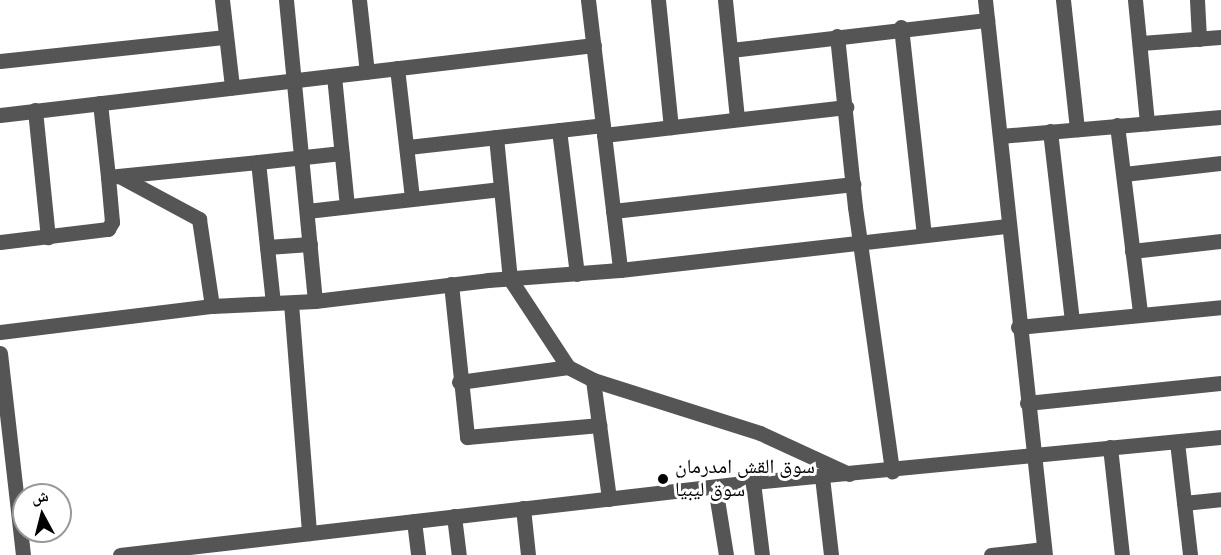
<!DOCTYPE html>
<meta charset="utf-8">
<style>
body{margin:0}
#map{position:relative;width:1221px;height:555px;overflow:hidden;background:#fff;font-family:"Space Grotesk","Noto Naskh Arabic",sans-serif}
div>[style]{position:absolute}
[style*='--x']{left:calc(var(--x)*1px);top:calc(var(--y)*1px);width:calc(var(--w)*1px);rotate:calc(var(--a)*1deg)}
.minor>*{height:15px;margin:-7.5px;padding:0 7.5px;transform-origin:7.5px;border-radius:7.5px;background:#555}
.dots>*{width:16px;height:16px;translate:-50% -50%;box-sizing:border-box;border:3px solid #fff;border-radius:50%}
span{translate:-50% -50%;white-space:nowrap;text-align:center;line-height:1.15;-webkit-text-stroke:6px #fff;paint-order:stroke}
.poi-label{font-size:20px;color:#000}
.left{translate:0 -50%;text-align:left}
.north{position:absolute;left:12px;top:483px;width:60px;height:60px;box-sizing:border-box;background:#fff;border:2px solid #999;border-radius:50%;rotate:353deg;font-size:16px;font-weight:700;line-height:24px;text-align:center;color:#000}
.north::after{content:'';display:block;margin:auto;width:21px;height:27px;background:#000;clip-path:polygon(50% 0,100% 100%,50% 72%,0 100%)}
</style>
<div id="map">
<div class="minor">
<i style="--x:222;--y:0;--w:88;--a:83.4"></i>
<i style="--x:286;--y:0;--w:302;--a:84.5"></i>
<i style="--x:359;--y:0;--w:72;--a:83.7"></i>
<i style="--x:588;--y:0;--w:272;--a:83.2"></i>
<i style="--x:658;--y:0;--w:128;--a:84.2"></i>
<i style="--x:725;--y:0;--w:119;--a:84.2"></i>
<i style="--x:985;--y:0;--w:558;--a:83.83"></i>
<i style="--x:1063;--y:0;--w:130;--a:83.8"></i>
<i style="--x:1135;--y:0;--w:124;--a:84.4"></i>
<i style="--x:1197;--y:0;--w:39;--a:87"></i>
<i style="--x:901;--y:27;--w:208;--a:83.7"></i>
<i style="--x:837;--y:36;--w:172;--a:84"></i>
<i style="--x:855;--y:207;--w:267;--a:82"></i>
<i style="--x:1141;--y:43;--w:80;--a:-4.3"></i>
<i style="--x:731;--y:50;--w:258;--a:-6.7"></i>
<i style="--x:0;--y:61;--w:227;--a:-6.1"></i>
<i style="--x:397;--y:68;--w:131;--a:83.4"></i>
<i style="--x:334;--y:76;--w:131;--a:84.3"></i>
<i style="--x:100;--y:103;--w:74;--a:83.8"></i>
<i style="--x:108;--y:177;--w:151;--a:-5.7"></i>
<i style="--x:35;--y:110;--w:128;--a:84.2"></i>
<i style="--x:0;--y:115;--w:598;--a:-6.72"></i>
<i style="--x:1117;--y:125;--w:189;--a:83"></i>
<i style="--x:559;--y:130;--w:145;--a:82.9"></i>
<i style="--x:1050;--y:131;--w:191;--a:83.4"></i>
<i style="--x:604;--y:135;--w:244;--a:-6.6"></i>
<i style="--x:1000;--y:136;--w:222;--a:-4.9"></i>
<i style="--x:496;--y:137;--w:143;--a:84.4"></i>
<i style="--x:510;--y:279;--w:105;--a:56.6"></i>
<i style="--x:568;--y:367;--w:28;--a:27"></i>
<i style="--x:593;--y:380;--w:175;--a:17.6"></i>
<i style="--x:760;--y:433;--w:98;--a:24.7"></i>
<i style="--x:408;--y:147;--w:196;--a:-6.4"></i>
<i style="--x:1124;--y:174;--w:98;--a:-6.5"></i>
<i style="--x:121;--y:177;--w:89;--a:28.3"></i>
<i style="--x:199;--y:219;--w:88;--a:81.5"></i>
<i style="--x:307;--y:211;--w:195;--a:-6.5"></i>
<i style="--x:613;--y:211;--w:242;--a:-6.4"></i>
<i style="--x:0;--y:242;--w:109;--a:-6.9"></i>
<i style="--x:108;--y:229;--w:8;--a:-60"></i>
<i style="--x:112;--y:222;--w:45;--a:-95.1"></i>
<i style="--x:310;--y:244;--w:43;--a:176"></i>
<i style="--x:267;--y:247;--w:85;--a:-96"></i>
<i style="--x:258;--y:162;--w:84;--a:-6.1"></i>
<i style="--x:267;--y:247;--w:56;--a:83.9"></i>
<i style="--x:1132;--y:251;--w:90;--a:-6.4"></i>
<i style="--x:451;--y:284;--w:154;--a:84"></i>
<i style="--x:467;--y:437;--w:133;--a:-5.2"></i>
<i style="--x:291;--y:303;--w:231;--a:85.5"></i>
<i style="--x:1018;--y:327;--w:204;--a:-5.6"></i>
<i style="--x:0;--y:332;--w:214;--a:-7"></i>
<i style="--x:212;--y:306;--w:103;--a:-2.8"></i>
<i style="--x:315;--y:301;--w:174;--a:-6.9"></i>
<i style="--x:488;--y:280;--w:132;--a:-4.3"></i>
<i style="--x:620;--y:270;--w:390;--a:-6.5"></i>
<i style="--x:0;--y:353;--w:203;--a:83.5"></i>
<i style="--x:593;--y:380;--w:120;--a:82.3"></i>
<i style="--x:459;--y:382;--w:110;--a:-7.8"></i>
<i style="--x:1027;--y:403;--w:195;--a:-5.9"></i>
<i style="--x:1177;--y:442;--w:114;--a:83.4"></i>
<i style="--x:1110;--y:447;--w:109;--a:83.7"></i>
<i style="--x:822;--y:477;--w:79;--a:83.4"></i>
<i style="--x:753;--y:482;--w:74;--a:83"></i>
<i style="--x:715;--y:487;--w:69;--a:80.8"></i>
<i style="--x:1184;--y:503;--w:37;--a:-6"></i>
<i style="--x:523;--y:508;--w:47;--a:83.9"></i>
<i style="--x:454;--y:516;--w:39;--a:83"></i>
<i style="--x:414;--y:521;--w:34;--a:83"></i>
<i style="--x:120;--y:555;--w:637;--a:-6.58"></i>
<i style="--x:753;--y:482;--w:470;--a:-5.5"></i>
<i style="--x:991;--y:555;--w:53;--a:-6.5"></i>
</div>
<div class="dots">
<i style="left:663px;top:479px;background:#000"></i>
</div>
<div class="poi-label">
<span class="left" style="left:675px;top:478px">سوق القش امدرمان<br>سوق ليبيا</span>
</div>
<div class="north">ش</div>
</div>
